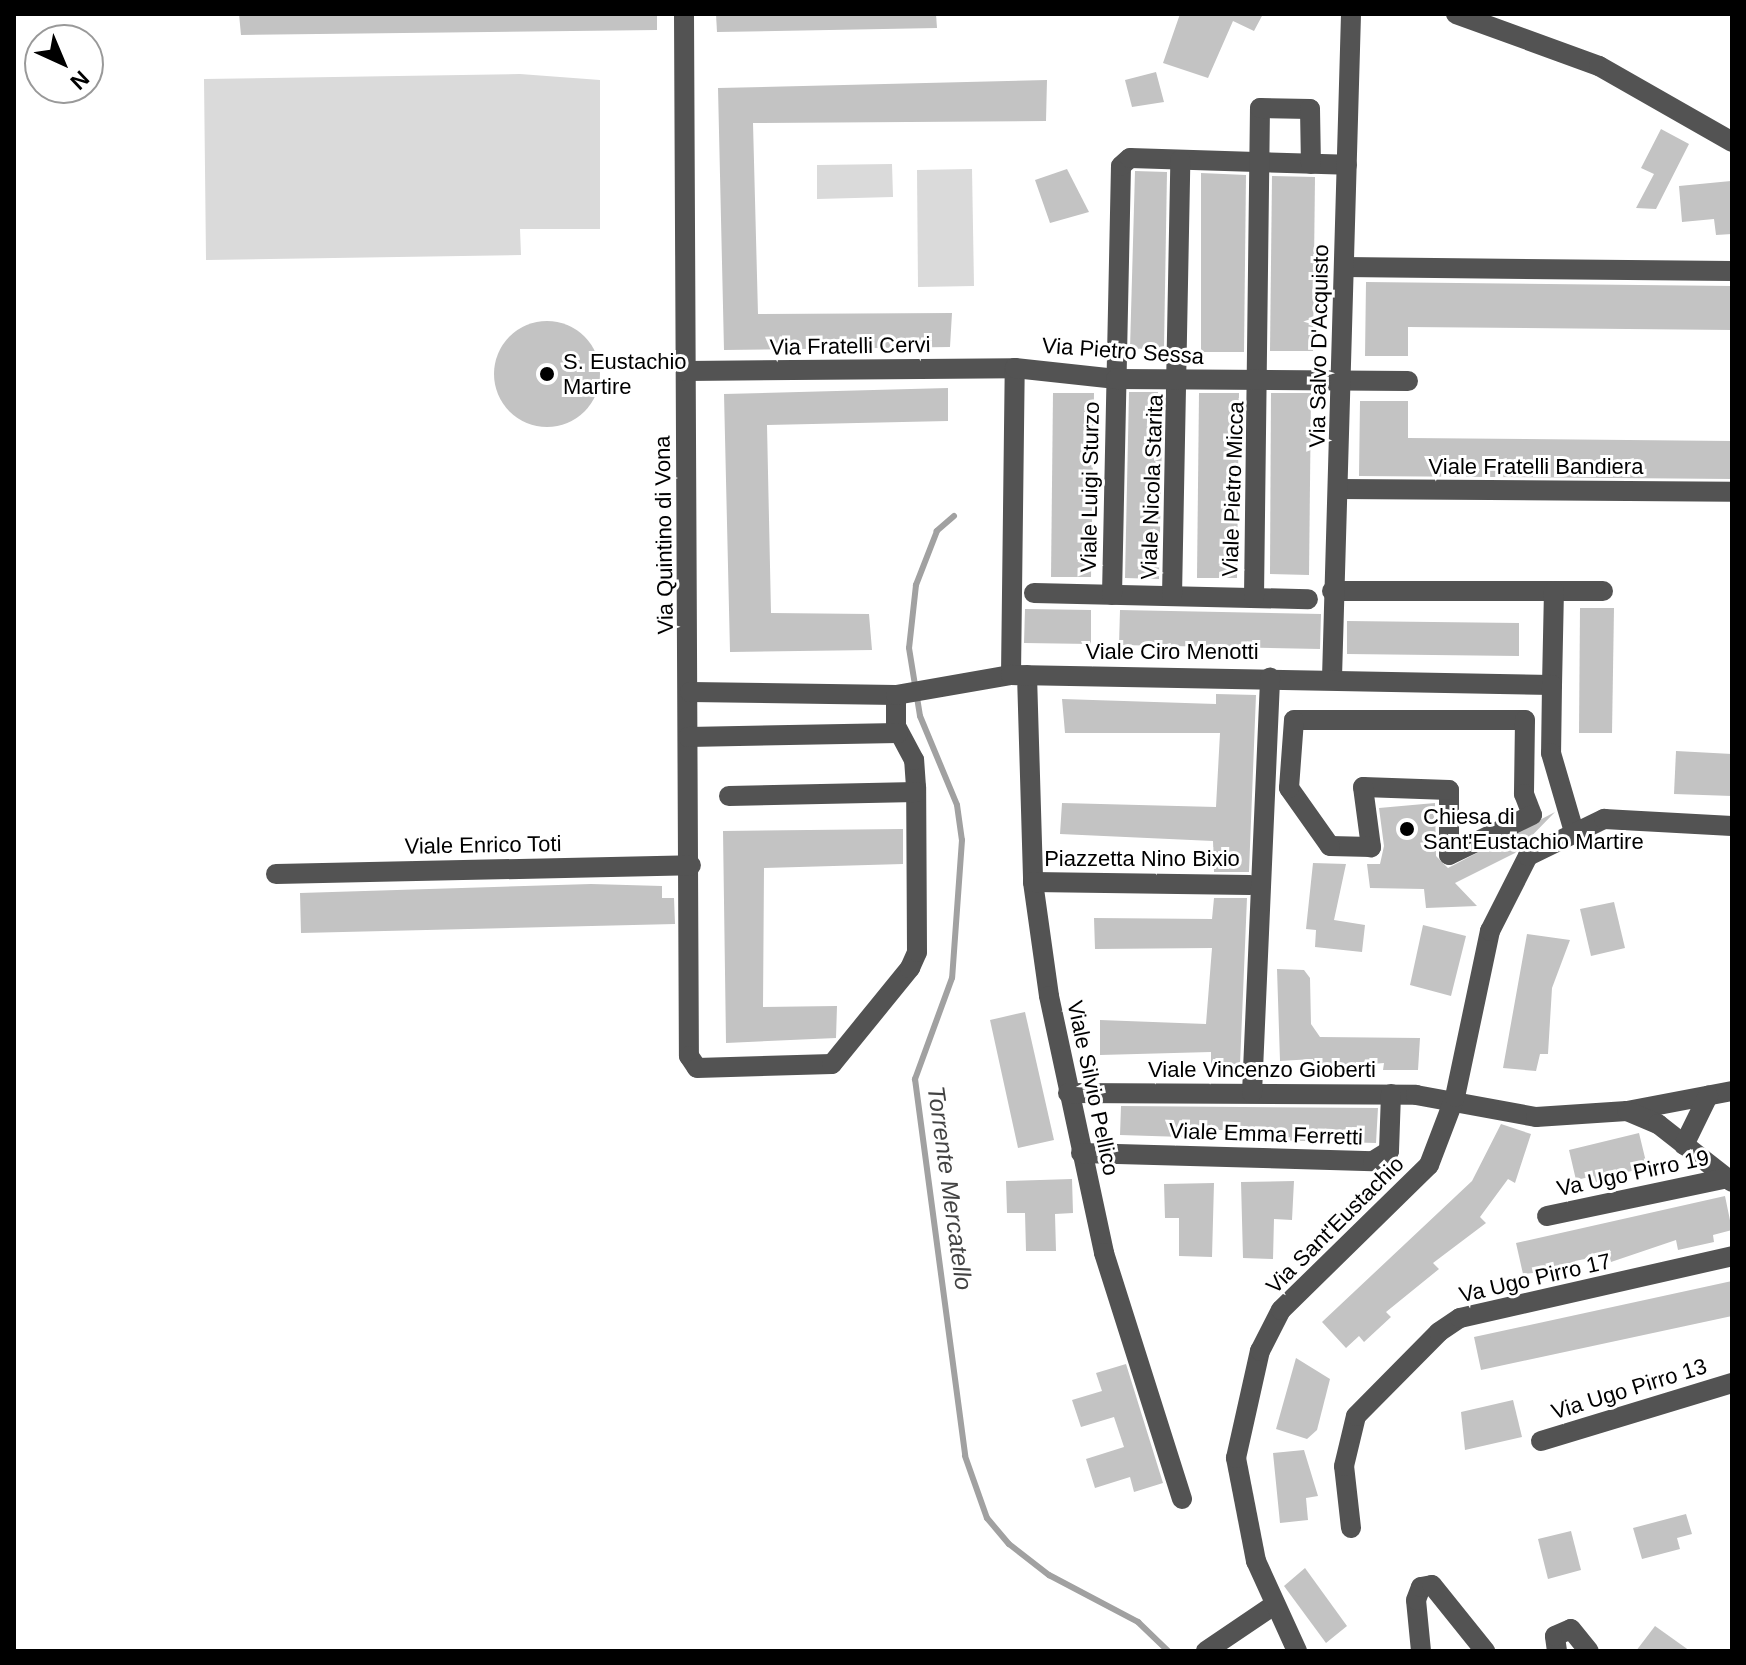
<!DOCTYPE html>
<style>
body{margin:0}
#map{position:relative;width:1746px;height:1665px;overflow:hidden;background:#fff;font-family:Arial,sans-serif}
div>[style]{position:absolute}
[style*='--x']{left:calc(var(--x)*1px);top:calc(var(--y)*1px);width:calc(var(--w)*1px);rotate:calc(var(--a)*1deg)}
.green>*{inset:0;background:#dadada}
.stream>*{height:6px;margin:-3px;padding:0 3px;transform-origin:3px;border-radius:3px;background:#a1a1a1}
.building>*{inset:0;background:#c3c3c3}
.round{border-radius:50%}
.minor>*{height:20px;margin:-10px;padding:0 10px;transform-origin:10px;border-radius:10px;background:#535353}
.dots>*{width:22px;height:22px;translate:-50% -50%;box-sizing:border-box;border:4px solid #fff;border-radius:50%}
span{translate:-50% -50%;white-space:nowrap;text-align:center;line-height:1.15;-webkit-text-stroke:6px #fff;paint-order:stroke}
.street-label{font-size:22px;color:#000}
.poi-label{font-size:22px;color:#000}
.left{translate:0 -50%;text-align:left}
.water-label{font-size:24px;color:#424242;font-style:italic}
.frame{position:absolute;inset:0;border:16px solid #000;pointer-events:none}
.north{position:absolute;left:24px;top:24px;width:80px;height:80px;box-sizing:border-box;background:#fff;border:2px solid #999;border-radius:50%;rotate:136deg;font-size:22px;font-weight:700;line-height:32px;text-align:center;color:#000}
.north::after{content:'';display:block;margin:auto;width:28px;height:36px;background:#000;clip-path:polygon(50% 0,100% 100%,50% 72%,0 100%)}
</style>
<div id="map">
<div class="green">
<i style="clip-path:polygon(520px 74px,600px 80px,600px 229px,520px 229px,521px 255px,206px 260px,204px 79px)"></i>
<i style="clip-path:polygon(892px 164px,893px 197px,817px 199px,817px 165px)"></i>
<i style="clip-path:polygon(972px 169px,974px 286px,918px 287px,917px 170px)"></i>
</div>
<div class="stream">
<i style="--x:954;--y:516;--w:23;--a:139"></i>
<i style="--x:937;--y:531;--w:58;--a:111.3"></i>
<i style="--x:916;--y:585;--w:63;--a:96.3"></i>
<i style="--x:909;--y:648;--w:69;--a:80.8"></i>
<i style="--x:920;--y:716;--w:96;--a:67.4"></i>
<i style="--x:957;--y:805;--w:35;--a:82"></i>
<i style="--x:962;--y:840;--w:138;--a:94.1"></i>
<i style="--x:952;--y:978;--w:108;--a:110.1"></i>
<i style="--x:915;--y:1079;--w:380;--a:82.4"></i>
<i style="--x:965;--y:1456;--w:66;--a:70.5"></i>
<i style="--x:987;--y:1518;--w:34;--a:50"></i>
<i style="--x:1009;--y:1544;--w:51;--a:37.8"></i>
<i style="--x:1049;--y:1575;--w:101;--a:27.8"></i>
<i style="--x:1138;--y:1622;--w:42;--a:44"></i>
</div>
<div class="building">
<i style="clip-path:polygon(239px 14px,657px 14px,657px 30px,241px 35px)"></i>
<i style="clip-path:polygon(716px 14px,936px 14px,937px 28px,717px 32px)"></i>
<i style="clip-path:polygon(1180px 14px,1263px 14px,1254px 31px,1233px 21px,1208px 78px,1163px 63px)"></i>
<i style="clip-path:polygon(1156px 72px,1164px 102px,1132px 107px,1125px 80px)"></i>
<i style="clip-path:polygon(1047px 80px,1046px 121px,753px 123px,758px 314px,952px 313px,950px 347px,724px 350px,718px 88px)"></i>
<i style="clip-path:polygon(1661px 129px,1689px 144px,1656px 209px,1636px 208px,1654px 174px,1641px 168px)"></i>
<i style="clip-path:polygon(1067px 169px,1089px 212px,1050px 223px,1035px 180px)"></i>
<i style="clip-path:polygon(1135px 171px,1167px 172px,1164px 348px,1130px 349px)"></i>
<i style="clip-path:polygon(1201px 173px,1246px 175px,1244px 352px,1201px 352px)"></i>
<i style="clip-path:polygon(1272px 176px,1315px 177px,1313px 351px,1270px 351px)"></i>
<i style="clip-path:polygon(1731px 181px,1732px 234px,1716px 235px,1714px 219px,1682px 222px,1679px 186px)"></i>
<i style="clip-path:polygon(1366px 282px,1732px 286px,1732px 330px,1408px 327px,1408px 356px,1365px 356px)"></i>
<i class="round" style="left:494px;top:321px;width:106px;height:106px"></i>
<i style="clip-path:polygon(948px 388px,948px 421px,767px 425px,771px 613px,869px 614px,872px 650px,730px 652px,724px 394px)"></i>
<i style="clip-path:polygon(1129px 392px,1163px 392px,1159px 579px,1125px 578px)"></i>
<i style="clip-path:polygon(1053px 393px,1094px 393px,1091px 577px,1051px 577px)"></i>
<i style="clip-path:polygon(1199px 393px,1239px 393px,1237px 578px,1197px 578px)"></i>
<i style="clip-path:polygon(1271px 393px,1311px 393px,1309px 575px,1270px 574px)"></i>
<i style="clip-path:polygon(1360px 401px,1408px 401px,1408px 438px,1732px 441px,1732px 479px,1359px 476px)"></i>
<i style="clip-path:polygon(1580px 608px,1614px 608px,1612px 733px,1579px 733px)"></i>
<i style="clip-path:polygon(1025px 609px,1091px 610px,1091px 644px,1024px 643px)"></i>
<i style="clip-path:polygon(1120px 610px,1321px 614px,1320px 649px,1119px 645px)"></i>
<i style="clip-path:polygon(1347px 621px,1519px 623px,1519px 656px,1347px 654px)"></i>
<i style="clip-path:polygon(1216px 694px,1256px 695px,1249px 872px,1214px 872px,1213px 841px,1060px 834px,1062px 803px,1216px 807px,1220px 733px,1065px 733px,1062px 699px,1216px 704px)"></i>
<i style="clip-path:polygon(1676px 751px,1732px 754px,1732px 796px,1674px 794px)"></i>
<i style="clip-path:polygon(1435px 803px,1436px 856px,1448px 868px,1555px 812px,1515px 853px,1455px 883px,1477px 906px,1426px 908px,1424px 889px,1370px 888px,1367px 864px,1380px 864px,1384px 846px,1379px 808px)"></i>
<i style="clip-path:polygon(903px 829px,903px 864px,764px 868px,763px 1007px,837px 1006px,836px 1038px,726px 1043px,723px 831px)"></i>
<i style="clip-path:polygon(1313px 863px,1346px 864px,1334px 920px,1365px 925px,1362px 952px,1315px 947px,1316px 930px,1306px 929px)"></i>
<i style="clip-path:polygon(591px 884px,662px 886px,662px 898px,674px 898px,675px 924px,301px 933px,300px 893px)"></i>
<i style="clip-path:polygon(1214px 898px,1247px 898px,1240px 1065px,1211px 1065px,1211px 1052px,1100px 1055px,1100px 1020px,1206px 1024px,1212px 948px,1095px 949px,1094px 918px,1212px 919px)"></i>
<i style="clip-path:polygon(1614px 902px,1625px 948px,1591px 956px,1580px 909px)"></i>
<i style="clip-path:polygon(1423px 925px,1466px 936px,1451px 996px,1410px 985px)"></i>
<i style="clip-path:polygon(1527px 934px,1570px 940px,1552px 988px,1548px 1054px,1540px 1054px,1536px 1071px,1503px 1068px)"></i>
<i style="clip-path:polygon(1277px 969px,1304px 970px,1310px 978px,1311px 1024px,1320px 1037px,1420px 1038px,1418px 1070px,1383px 1070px,1384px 1063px,1312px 1069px,1313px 1059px,1280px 1061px)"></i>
<i style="clip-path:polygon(1025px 1012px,1054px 1140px,1018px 1148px,990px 1020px)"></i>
<i style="clip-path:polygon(1121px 1106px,1378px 1108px,1376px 1143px,1239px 1139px,1239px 1130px,1215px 1130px,1215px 1138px,1120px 1135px)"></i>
<i style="clip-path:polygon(1501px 1124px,1531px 1134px,1515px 1183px,1508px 1179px,1480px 1217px,1486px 1223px,1433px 1263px,1439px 1269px,1386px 1312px,1391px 1317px,1364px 1342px,1359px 1336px,1346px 1348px,1322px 1322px,1472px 1181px)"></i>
<i style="clip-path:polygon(1639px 1133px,1647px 1166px,1596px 1182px,1594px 1176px,1576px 1180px,1569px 1150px)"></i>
<i style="clip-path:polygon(1072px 1179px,1073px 1213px,1055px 1214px,1056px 1251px,1026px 1251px,1025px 1213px,1007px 1213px,1006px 1181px)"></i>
<i style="clip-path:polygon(1294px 1181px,1292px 1220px,1274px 1219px,1273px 1259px,1243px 1258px,1241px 1182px)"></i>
<i style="clip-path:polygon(1214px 1183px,1212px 1257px,1179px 1256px,1179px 1218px,1165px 1218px,1164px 1184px)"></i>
<i style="clip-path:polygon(1725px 1196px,1732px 1230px,1713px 1235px,1714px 1242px,1678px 1250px,1676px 1240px,1611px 1262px,1609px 1254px,1575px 1261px,1577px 1268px,1523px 1274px,1516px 1243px)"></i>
<i style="clip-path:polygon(1732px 1281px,1732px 1316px,1481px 1370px,1474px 1337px)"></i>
<i style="clip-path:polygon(1296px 1358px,1330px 1379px,1317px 1430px,1307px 1439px,1276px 1429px)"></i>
<i style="clip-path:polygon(1126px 1364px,1163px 1483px,1134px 1492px,1130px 1477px,1095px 1488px,1086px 1459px,1124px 1447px,1114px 1417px,1081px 1427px,1072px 1400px,1102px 1391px,1096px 1373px)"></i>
<i style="clip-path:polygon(1513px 1400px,1522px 1437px,1465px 1450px,1461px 1412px)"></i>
<i style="clip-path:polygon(1304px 1450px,1318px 1496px,1306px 1498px,1308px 1520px,1280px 1523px,1273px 1453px)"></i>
<i style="clip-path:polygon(1686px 1514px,1692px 1534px,1677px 1538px,1680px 1549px,1642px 1559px,1633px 1528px)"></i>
<i style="clip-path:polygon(1571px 1531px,1581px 1570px,1548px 1579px,1538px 1539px)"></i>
<i style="clip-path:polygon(1305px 1568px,1347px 1626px,1326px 1643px,1284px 1586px)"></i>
<i style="clip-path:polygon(1655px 1626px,1690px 1651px,1636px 1651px)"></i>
</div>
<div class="minor">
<i style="--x:684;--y:14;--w:1042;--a:89.73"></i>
<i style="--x:689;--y:1056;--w:14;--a:56"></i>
<i style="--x:697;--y:1068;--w:135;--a:-1.7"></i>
<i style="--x:832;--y:1064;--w:124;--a:-50.9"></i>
<i style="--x:910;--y:968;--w:17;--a:-66"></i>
<i style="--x:917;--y:952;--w:165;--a:-90.3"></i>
<i style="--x:916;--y:787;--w:27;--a:-94"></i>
<i style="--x:914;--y:760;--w:38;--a:-118"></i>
<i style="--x:896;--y:726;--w:31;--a:-90"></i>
<i style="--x:1456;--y:14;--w:152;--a:20"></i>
<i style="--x:1599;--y:66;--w:153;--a:29.7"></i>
<i style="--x:1344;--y:267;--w:388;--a:0.6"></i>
<i style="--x:686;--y:371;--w:329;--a:-0.5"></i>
<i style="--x:1339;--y:489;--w:393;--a:0.4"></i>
<i style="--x:1332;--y:591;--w:271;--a:0"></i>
<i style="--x:1034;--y:593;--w:274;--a:1.3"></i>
<i style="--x:1112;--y:595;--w:429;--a:-88.8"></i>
<i style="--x:1121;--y:166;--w:12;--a:-42"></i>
<i style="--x:1130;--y:158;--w:217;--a:1.8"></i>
<i style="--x:1172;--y:596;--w:436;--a:-88.9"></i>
<i style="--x:1254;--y:597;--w:489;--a:-89.3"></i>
<i style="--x:1260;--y:108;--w:50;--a:1.1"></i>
<i style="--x:1310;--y:109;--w:55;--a:89"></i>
<i style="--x:1011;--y:675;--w:307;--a:-89.3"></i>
<i style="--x:1015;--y:368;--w:102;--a:6.2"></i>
<i style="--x:1116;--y:379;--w:292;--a:0.4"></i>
<i style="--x:1027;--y:675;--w:207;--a:88.3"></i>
<i style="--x:1033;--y:882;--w:115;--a:82"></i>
<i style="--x:1049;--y:996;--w:263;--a:77.9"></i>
<i style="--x:1104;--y:1253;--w:258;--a:72.4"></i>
<i style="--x:1332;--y:678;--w:664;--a:-88.36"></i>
<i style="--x:1552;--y:685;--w:94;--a:-88.8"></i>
<i style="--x:690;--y:692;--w:206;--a:0.8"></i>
<i style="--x:896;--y:695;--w:117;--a:-9.9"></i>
<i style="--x:1011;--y:675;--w:541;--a:1.06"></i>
<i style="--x:1552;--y:685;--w:68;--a:90.8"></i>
<i style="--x:1551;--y:753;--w:78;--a:73.7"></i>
<i style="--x:1294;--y:720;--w:231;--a:0"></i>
<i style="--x:1525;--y:720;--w:74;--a:90.8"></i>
<i style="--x:1524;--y:794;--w:22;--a:69"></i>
<i style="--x:1532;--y:815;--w:92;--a:154.3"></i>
<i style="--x:1449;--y:855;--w:65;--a:-90"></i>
<i style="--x:1449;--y:790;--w:86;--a:-178"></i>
<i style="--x:1363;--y:787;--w:61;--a:82.4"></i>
<i style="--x:1371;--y:847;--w:41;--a:-178.6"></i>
<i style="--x:1330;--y:846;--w:71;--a:-125.3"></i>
<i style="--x:1289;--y:788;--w:68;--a:-85.8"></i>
<i style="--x:688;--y:737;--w:210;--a:-1.1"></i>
<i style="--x:729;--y:796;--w:187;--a:-1.2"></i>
<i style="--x:276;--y:874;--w:415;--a:-1.2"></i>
<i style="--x:1033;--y:882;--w:217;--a:0.8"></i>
<i style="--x:1068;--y:1093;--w:348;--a:0.3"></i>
<i style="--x:1416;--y:1095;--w:122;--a:10.4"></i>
<i style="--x:1536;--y:1117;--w:91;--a:-3.8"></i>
<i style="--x:1627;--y:1111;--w:107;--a:-10.8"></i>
<i style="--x:1252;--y:1093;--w:416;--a:-87.5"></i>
<i style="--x:1627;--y:1111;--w:34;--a:23"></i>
<i style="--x:1658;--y:1124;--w:94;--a:38.1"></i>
<i style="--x:1684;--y:1145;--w:55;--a:-63.9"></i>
<i style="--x:1081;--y:1153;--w:292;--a:1.6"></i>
<i style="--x:1373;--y:1161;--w:19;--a:-32"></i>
<i style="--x:1389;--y:1151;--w:57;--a:-88"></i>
<i style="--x:1547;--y:1216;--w:185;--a:-11.9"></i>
<i style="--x:1541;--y:1441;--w:200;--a:-16.9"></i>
<i style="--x:1351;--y:1528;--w:62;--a:-96.4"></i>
<i style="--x:1344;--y:1466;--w:51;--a:-76.5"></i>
<i style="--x:1356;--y:1416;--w:118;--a:-45.3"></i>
<i style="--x:1439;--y:1332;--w:25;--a:-34"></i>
<i style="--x:1460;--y:1318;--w:279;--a:-12.8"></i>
<i style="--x:1206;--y:1651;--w:78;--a:-34.1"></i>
<i style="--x:1297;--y:1651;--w:99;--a:-114.5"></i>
<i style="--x:1256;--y:1561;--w:105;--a:-101"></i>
<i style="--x:1236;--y:1458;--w:110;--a:-77.4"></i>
<i style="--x:1260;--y:1351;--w:46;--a:-62.9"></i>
<i style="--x:1281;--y:1310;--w:207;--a:-44.4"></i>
<i style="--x:1429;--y:1165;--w:73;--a:-69.1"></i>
<i style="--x:1455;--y:1097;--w:170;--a:-78.1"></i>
<i style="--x:1490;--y:931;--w:84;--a:-63.1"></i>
<i style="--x:1528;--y:856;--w:85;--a:-26"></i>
<i style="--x:1604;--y:819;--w:128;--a:3.1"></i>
<i style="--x:1421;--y:1651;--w:51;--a:-95.6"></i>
<i style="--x:1416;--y:1600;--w:14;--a:-69"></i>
<i style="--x:1421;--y:1587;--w:11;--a:-10"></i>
<i style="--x:1432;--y:1585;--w:85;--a:51.2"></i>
<i style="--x:1557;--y:1651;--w:15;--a:-98"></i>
<i style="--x:1555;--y:1636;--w:17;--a:-24"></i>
<i style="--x:1571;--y:1629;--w:28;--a:51"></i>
</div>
<div class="dots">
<i style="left:547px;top:374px;background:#000"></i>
<i style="left:1407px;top:829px;background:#000"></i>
</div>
<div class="street-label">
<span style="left:850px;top:346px;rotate:-1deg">Via Fratelli Cervi</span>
<span style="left:1319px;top:346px;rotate:-89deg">Via Salvo D'Acquisto</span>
<span style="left:1123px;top:351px;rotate:4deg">Via Pietro Sessa</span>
<span style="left:1536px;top:467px">Viale Fratelli Bandiera</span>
<span style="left:1090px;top:487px;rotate:-89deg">Viale Luigi Sturzo</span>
<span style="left:1152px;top:487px;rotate:-88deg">Viale Nicola Starita</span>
<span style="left:1233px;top:489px;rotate:-88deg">Viale Pietro Micca</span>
<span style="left:664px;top:535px;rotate:-91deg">Via Quintino di Vona</span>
<span style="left:1172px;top:652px">Viale Ciro Menotti</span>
<span style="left:483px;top:845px;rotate:-1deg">Viale Enrico Toti</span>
<span style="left:1142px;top:859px">Piazzetta Nino Bixio</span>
<span style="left:1262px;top:1070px">Viale Vincenzo Gioberti</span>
<span style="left:1093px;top:1088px;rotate:78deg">Viale Silvio Pellico</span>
<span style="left:1266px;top:1134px;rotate:2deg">Viale Emma Ferretti</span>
<span style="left:1633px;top:1173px;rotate:-12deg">Va Ugo Pirro 19</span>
<span style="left:1335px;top:1225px;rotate:-45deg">Via Sant'Eustachio</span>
<span style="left:1535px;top:1278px;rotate:-13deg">Va Ugo Pirro 17</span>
<span style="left:1629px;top:1389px;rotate:-17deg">Via Ugo Pirro 13</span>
</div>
<div class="poi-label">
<span class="left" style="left:563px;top:374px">S. Eustachio<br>Martire</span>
<span class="left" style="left:1423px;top:829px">Chiesa di<br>Sant'Eustachio Martire</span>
</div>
<div class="water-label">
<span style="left:950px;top:1188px;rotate:82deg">Torrente Mercatello</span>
</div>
<div class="frame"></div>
<div class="north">N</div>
</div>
